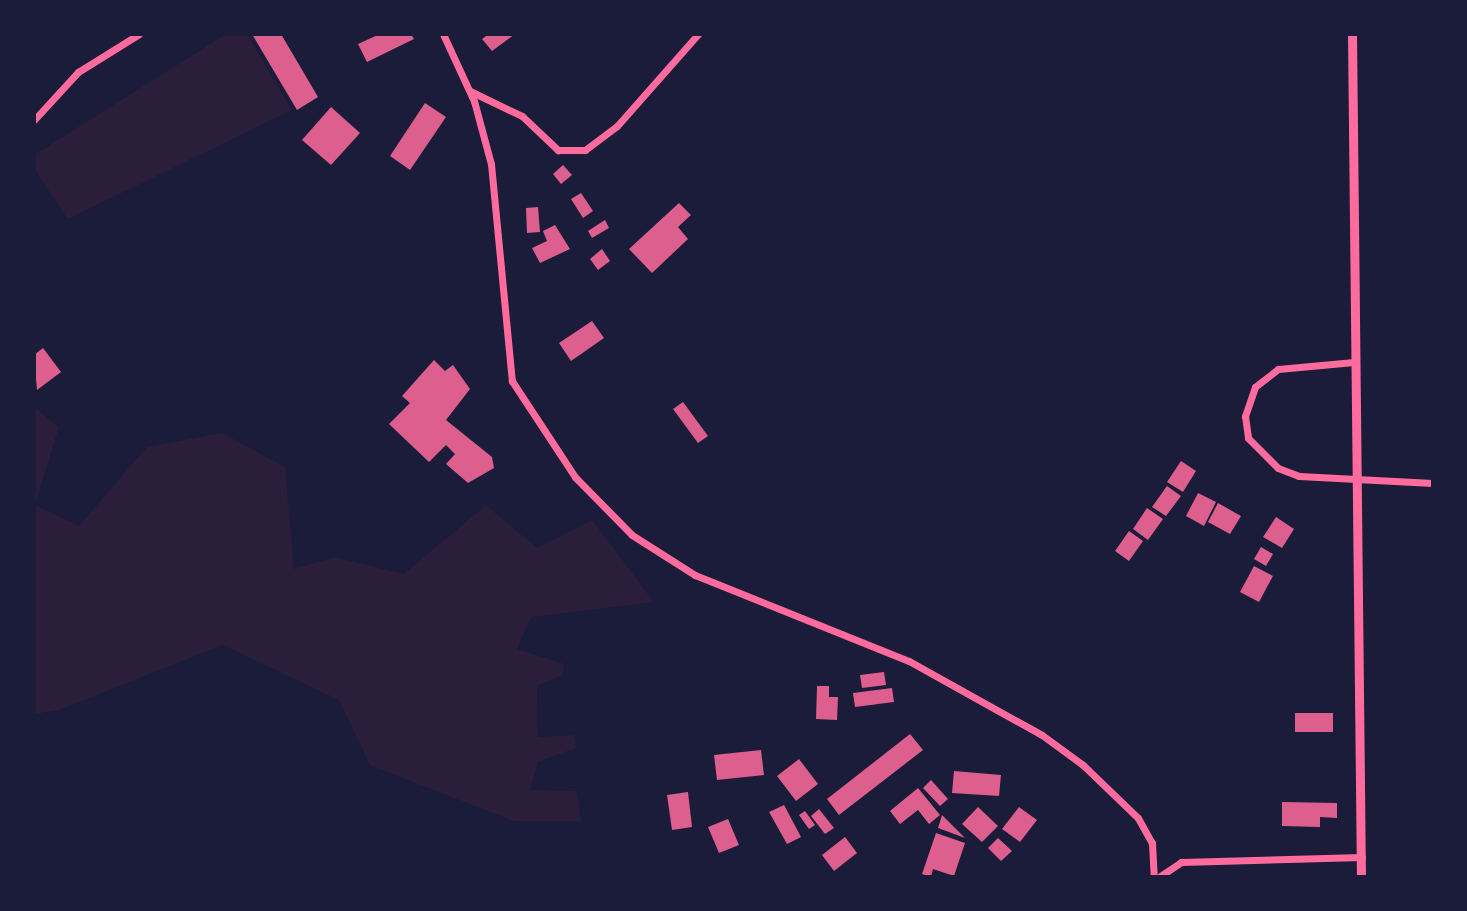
<!DOCTYPE html>
<style>
body{margin:0}
#map{position:relative;width:1467px;height:911px;overflow:hidden;background:#1b1b3a;font-family:Quicksand,sans-serif}
div>[style]{position:absolute}
[style*='--x']{left:calc(var(--x)*1px);top:calc(var(--y)*1px);width:calc(var(--w)*1px);rotate:calc(var(--a)*1deg)}
.green>*{inset:0;background:#2a1e3b}
.building>*{inset:0;background:#dd5f8e}
.minor>*{height:7px;margin:-3.5px;padding:0 3.5px;transform-origin:3.5px;border-radius:3.5px;background:#ff6b9d}
.tertiary>*{height:9px;margin:-4.5px;padding:0 4.5px;transform-origin:4.5px;border-radius:4.5px;background:#ff6b9d}
span{translate:-50% -50%;white-space:nowrap;text-align:center;line-height:1.15;-webkit-text-stroke:6px #1b1b3a;paint-order:stroke}
.frame{position:absolute;inset:0;border:36px solid #1b1b3a;pointer-events:none}
</style>
<div id="map">
<div class="green">
<i style="clip-path:polygon(226px 34px,247px 34px,292px 110px,68px 219px,34px 169px,34px 155px)"></i>
<i style="clip-path:polygon(34px 407px,59px 427px,35px 505px,79px 526px,147px 447px,222px 433px,285px 467px,294px 569px,335px 557px,404px 574px,486px 505px,537px 548px,592px 520px,654px 602px,531px 617px,517px 649px,564px 664px,563px 675px,537px 686px,538px 737px,574px 735px,576px 748px,538px 762px,530px 790px,577px 791px,581px 821px,513px 821px,370px 765px,339px 700px,223px 645px,59px 710px,34px 714px)"></i>
</div>
<div class="building">
<i style="clip-path:polygon(252px 34px,281px 34px,318px 97px,297px 110px)"></i>
<i style="clip-path:polygon(380px 34px,411px 34px,414px 39px,367px 62px,358px 44px)"></i>
<i style="clip-path:polygon(489px 34px,515px 34px,492px 51px,482px 39px)"></i>
<i style="clip-path:polygon(425px 103px,446px 117px,410px 170px,390px 156px)"></i>
<i style="clip-path:polygon(331px 107px,360px 133px,331px 165px,302px 140px)"></i>
<i style="clip-path:polygon(563px 165px,572px 175px,561px 184px,553px 174px)"></i>
<i style="clip-path:polygon(581px 193px,593px 211px,583px 218px,571px 199px)"></i>
<i style="clip-path:polygon(679px 203px,691px 215px,678px 227px,688px 239px,652px 273px,629px 249px)"></i>
<i style="clip-path:polygon(538px 207px,540px 232px,527px 233px,526px 208px)"></i>
<i style="clip-path:polygon(605px 220px,609px 228px,592px 238px,588px 231px)"></i>
<i style="clip-path:polygon(555px 225px,570px 249px,540px 263px,532px 248px,547px 241px,543px 231px)"></i>
<i style="clip-path:polygon(602px 249px,610px 261px,598px 270px,590px 259px)"></i>
<i style="clip-path:polygon(592px 321px,604px 338px,571px 361px,559px 343px)"></i>
<i style="clip-path:polygon(43px 348px,61px 372px,37px 390px,34px 355px)"></i>
<i style="clip-path:polygon(434px 360px,445px 371px,453px 365px,470px 389px,446px 420px,492px 457px,494px 468px,468px 483px,446px 464px,455px 454px,446px 445px,429px 462px,389px 424px,410px 403px,402px 396px)"></i>
<i style="clip-path:polygon(683px 402px,708px 436px,698px 443px,673px 409px)"></i>
<i style="clip-path:polygon(1181px 461px,1196px 471px,1183px 492px,1167px 482px)"></i>
<i style="clip-path:polygon(1167px 486px,1181px 496px,1166px 516px,1152px 507px)"></i>
<i style="clip-path:polygon(1198px 493px,1216px 502px,1204px 526px,1186px 516px)"></i>
<i style="clip-path:polygon(1218px 503px,1241px 516px,1230px 534px,1208px 522px)"></i>
<i style="clip-path:polygon(1147px 508px,1163px 519px,1148px 540px,1133px 529px)"></i>
<i style="clip-path:polygon(1276px 517px,1294px 529px,1282px 548px,1263px 537px)"></i>
<i style="clip-path:polygon(1129px 531px,1143px 541px,1129px 561px,1115px 551px)"></i>
<i style="clip-path:polygon(1261px 547px,1273px 554px,1266px 566px,1254px 559px)"></i>
<i style="clip-path:polygon(1254px 566px,1273px 576px,1259px 602px,1240px 592px)"></i>
<i style="clip-path:polygon(884px 672px,886px 685px,862px 688px,860px 675px)"></i>
<i style="clip-path:polygon(817px 686px,829px 686px,829px 697px,838px 697px,837px 720px,816px 719px)"></i>
<i style="clip-path:polygon(892px 688px,894px 702px,855px 707px,853px 693px)"></i>
<i style="clip-path:polygon(1295px 713px,1333px 713px,1333px 732px,1295px 732px)"></i>
<i style="clip-path:polygon(910px 734px,923px 750px,839px 815px,827px 799px)"></i>
<i style="clip-path:polygon(761px 750px,764px 775px,717px 780px,714px 755px)"></i>
<i style="clip-path:polygon(799px 759px,818px 784px,796px 801px,777px 776px)"></i>
<i style="clip-path:polygon(954px 771px,1001px 775px,999px 796px,952px 793px)"></i>
<i style="clip-path:polygon(931px 780px,948px 799px,940px 806px,923px 788px)"></i>
<i style="clip-path:polygon(918px 788px,940px 815px,929px 824px,918px 810px,900px 824px,890px 811px)"></i>
<i style="clip-path:polygon(688px 792px,692px 827px,672px 830px,667px 795px)"></i>
<i style="clip-path:polygon(1282px 802px,1337px 803px,1337px 818px,1320px 817px,1320px 827px,1282px 826px)"></i>
<i style="clip-path:polygon(784px 805px,801px 837px,787px 844px,769px 812px)"></i>
<i style="clip-path:polygon(978px 807px,998px 826px,982px 842px,962px 824px)"></i>
<i style="clip-path:polygon(1019px 807px,1037px 820px,1020px 842px,1002px 829px)"></i>
<i style="clip-path:polygon(819px 809px,834px 828px,825px 834px,811px 816px)"></i>
<i style="clip-path:polygon(805px 811px,815px 825px,809px 829px,799px 815px)"></i>
<i style="clip-path:polygon(942px 815px,965px 838px,938px 828px)"></i>
<i style="clip-path:polygon(728px 819px,739px 845px,719px 853px,708px 827px)"></i>
<i style="clip-path:polygon(936px 833px,965px 843px,954px 876px,933px 869px,931px 877px,922px 874px)"></i>
<i style="clip-path:polygon(845px 837px,857px 853px,834px 871px,822px 855px)"></i>
<i style="clip-path:polygon(998px 838px,1012px 851px,1001px 861px,988px 848px)"></i>
</div>
<div class="minor">
<i style="--x:443;--y:34;--w:74;--a:65.2"></i>
<i style="--x:474;--y:101;--w:65;--a:74.9"></i>
<i style="--x:491;--y:164;--w:218;--a:84.5"></i>
<i style="--x:512;--y:381;--w:115;--a:56.7"></i>
<i style="--x:575;--y:477;--w:81;--a:45.5"></i>
<i style="--x:632;--y:535;--w:75;--a:32.4"></i>
<i style="--x:695;--y:575;--w:231;--a:21.9"></i>
<i style="--x:909;--y:661;--w:152;--a:29.1"></i>
<i style="--x:1042;--y:735;--w:51;--a:36.2"></i>
<i style="--x:1083;--y:765;--w:76;--a:43.9"></i>
<i style="--x:1138;--y:818;--w:29;--a:61"></i>
<i style="--x:1152;--y:843;--w:34;--a:87"></i>
<i style="--x:470;--y:91;--w:58;--a:25.7"></i>
<i style="--x:522;--y:116;--w:50;--a:43.4"></i>
<i style="--x:558;--y:150;--w:27;--a:0"></i>
<i style="--x:585;--y:150;--w:40;--a:-37"></i>
<i style="--x:617;--y:126;--w:123;--a:-48.6"></i>
<i style="--x:34;--y:120;--w:65;--a:-47.5"></i>
<i style="--x:78;--y:72;--w:72;--a:-31.9"></i>
<i style="--x:1354;--y:362;--w:76;--a:174.7"></i>
<i style="--x:1278;--y:369;--w:29;--a:142"></i>
<i style="--x:1255;--y:387;--w:31;--a:109"></i>
<i style="--x:1245;--y:416;--w:22;--a:82"></i>
<i style="--x:1248;--y:438;--w:42;--a:45"></i>
<i style="--x:1278;--y:468;--w:22;--a:21"></i>
<i style="--x:1299;--y:476;--w:134;--a:3"></i>
<i style="--x:1159;--y:877;--w:27;--a:-34"></i>
<i style="--x:1181;--y:862;--w:181;--a:-1.6"></i>
</div>
<div class="tertiary">
<i style="--x:1352;--y:34;--w:843;--a:89.39"></i>
</div>
<div class="frame"></div>
</div>
